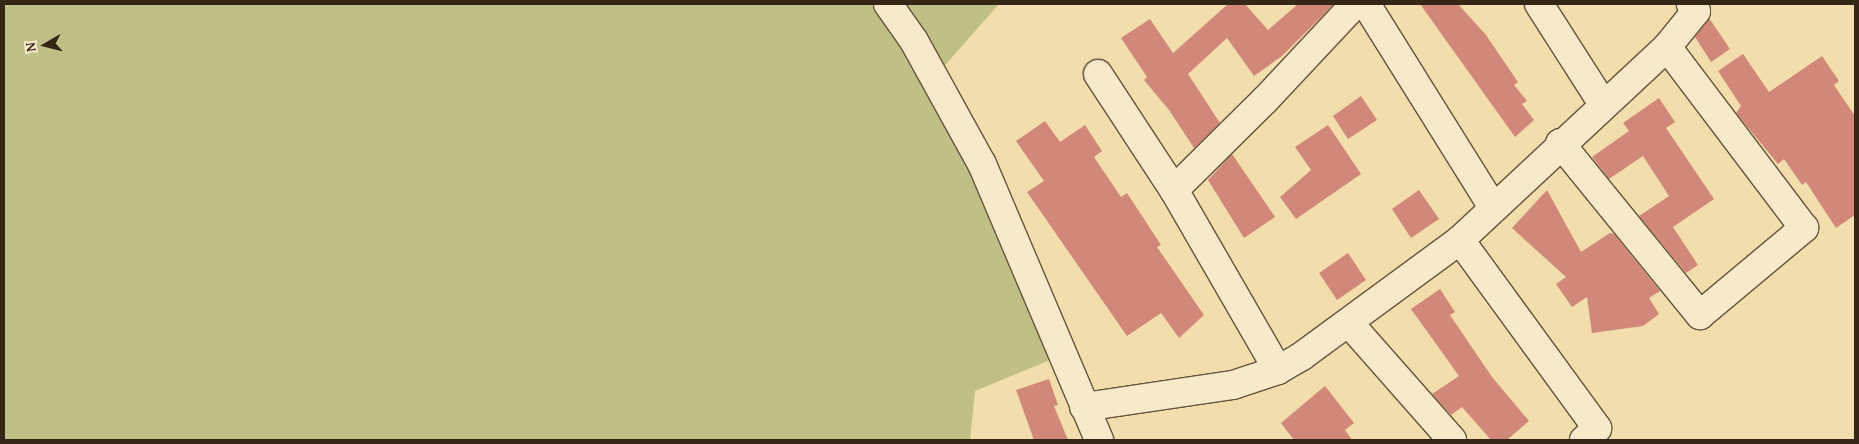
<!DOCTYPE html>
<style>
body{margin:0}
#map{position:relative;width:1859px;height:444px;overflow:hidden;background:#f2ddad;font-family:"Gentium Book Plus",serif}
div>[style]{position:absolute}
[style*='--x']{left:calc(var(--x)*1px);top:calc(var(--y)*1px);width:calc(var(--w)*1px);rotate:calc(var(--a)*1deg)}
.green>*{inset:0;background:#c0bf86}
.building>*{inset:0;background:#d18878}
.roads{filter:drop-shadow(1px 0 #64543c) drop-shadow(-1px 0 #64543c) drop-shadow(0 1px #64543c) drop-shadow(0 -1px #64543c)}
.street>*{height:28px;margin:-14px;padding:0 14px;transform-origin:14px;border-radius:14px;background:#f7e9ca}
span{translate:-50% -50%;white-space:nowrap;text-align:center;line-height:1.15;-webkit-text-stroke:4px #f7e9ca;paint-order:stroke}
.frame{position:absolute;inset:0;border:5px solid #342717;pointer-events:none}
.north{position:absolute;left:20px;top:20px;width:50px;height:50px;-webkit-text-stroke:4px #f7e9ca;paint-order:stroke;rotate:262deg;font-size:14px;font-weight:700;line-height:20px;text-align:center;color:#342717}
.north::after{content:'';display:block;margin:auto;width:18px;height:22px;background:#342717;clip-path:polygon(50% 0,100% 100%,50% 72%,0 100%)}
</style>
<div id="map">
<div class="green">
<i style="clip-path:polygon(4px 4px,999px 4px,940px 71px,1055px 358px,975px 391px,970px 440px,4px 440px)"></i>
</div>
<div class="building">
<i style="clip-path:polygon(1228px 4px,1245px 4px,1268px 30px,1298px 4px,1334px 4px,1282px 56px,1254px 76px,1227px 38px,1188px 74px,1220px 123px,1194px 148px,1169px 110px,1144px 80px,1147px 77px,1121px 38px,1150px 19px,1173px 53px)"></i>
<i style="clip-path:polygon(1420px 4px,1458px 4px,1486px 35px,1518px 82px,1514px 85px,1527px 101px,1522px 104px,1534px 120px,1515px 137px)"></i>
<i style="clip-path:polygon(1709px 18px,1730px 49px,1711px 62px,1695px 37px)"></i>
<i style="clip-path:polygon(1743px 54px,1769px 92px,1822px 56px,1839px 81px,1834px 85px,1855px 116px,1855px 215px,1836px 228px,1806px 182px,1802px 185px,1784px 159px,1778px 164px,1736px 113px,1741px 106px,1718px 71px)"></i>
<i style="clip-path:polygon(1361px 96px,1377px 120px,1348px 139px,1333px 116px)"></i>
<i style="clip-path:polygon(1659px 98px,1675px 122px,1666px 128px,1714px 199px,1673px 227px,1698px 265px,1686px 273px,1639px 216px,1669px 196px,1643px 156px,1609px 179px,1592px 157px,1629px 131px,1623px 123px)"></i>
<i style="clip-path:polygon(1045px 121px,1060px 142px,1085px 125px,1102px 151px,1094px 157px,1121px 197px,1127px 193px,1161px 245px,1157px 247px,1204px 315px,1179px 338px,1161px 313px,1127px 336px,1027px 192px,1044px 181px,1016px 141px)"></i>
<i style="clip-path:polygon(1328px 125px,1361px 174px,1296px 219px,1280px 197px,1311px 170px,1295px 147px)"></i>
<i style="clip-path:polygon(1232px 154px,1275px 217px,1244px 238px,1208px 180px)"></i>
<i style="clip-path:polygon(1419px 190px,1439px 219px,1411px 238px,1392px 209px)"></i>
<i style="clip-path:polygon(1547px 190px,1581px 252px,1610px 233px,1614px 234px,1660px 291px,1649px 298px,1659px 314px,1643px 326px,1592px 333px,1587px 297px,1572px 307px,1556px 284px,1566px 277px,1512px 228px)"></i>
<i style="clip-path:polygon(1348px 253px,1366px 280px,1337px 300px,1319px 273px)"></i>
<i style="clip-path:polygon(1440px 289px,1455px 312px,1450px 315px,1492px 377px,1529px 421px,1507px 440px,1491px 440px,1462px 407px,1451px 415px,1432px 394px,1459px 376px,1411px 309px)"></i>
<i style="clip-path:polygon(1049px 379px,1058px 405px,1054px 406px,1068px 440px,1034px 440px,1016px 390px)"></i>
<i style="clip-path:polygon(1325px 386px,1354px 423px,1345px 430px,1352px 440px,1294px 440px,1281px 423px)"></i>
</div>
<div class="roads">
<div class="street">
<i style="--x:888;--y:4;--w:45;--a:54.9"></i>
<i style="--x:914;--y:41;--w:141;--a:61.1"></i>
<i style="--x:982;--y:164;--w:300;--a:67"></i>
<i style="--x:1366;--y:4;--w:239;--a:58"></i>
<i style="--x:1539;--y:4;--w:119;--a:57.4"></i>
<i style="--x:1098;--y:74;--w:139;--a:56.8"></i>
<i style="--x:1174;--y:190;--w:208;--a:60"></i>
<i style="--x:1560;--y:143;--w:222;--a:50.9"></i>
<i style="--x:1700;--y:315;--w:136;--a:-39.9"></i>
<i style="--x:1804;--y:228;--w:227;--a:-127.1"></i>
<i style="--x:1174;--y:190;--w:129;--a:-44.7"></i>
<i style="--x:1266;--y:99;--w:130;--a:-46.9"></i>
<i style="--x:1460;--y:240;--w:233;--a:53.9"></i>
<i style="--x:1597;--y:428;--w:18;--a:137"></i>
<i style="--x:1349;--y:323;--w:156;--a:48.6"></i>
<i style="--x:1084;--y:407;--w:151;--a:-8.4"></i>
<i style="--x:1233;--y:385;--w:47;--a:-18.4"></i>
<i style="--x:1278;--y:370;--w:28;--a:-30"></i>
<i style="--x:1302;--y:356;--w:196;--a:-36.3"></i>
<i style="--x:1460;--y:240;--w:283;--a:-43"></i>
<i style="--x:1667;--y:47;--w:46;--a:-51.1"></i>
<i style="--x:1696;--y:11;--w:9;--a:-126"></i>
</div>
</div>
<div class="frame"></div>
<div class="north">N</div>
</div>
